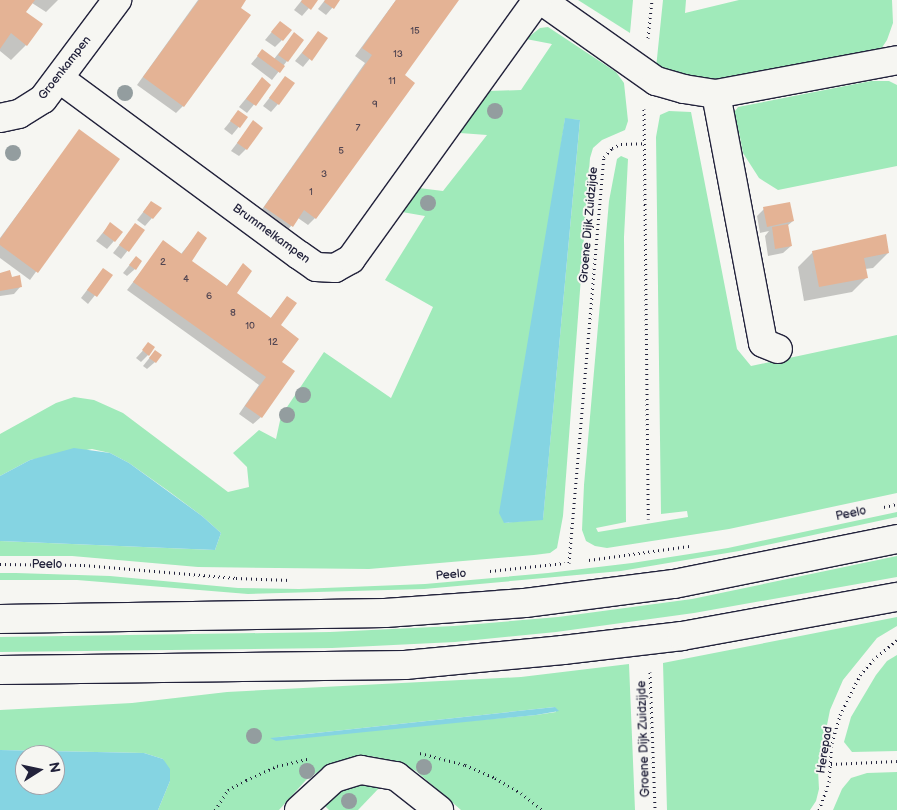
<!DOCTYPE html>
<style>
body{margin:0}
#map{position:relative;width:897px;height:810px;overflow:hidden;background:#f6f6f2;font-family:"Balsamiq Sans",sans-serif}
div>[style]{position:absolute}
[style*='--x']{left:calc(var(--x)*1px);top:calc(var(--y)*1px);width:calc(var(--w)*1px);rotate:calc(var(--a)*1deg)}
.green>*{inset:0;background:#a0eaba}
.water>*{inset:0;background:#85d4e2}
.shadow>*{inset:0;background:#0003}
.building>*{inset:0;background:#e4b395}
.path>*{height:3px;margin-top:-1.5px;transform-origin:0;background:repeating-linear-gradient(90deg,#22223b 0 1px,transparent 0 5px)}
.roads{filter:drop-shadow(1px 0 #22223b) drop-shadow(-1px 0 #22223b) drop-shadow(0 1px #22223b) drop-shadow(0 -1px #22223b)}
.minor>*{height:28px;margin:-14px;padding:0 14px;transform-origin:14px;border-radius:14px;background:#f6f6f2}
.major>*{height:28px;margin:-14px;padding:0 14px;transform-origin:14px;border-radius:14px;background:#f6f6f2}
.trees>*{width:16px;height:16px;margin:-8px;border-radius:50%;background:#939d9f}
span{translate:-50% -50%;white-space:nowrap;text-align:center;line-height:1.15;-webkit-text-stroke:4px #f6f6f2;paint-order:stroke}
.number-label{font-size:10px;color:#524652}
.number-label span{-webkit-text-stroke-width:0}
.street-label{font-size:12px;color:#22223b}
.north{position:absolute;left:15px;top:745px;width:50px;height:50px;box-sizing:border-box;background:#f6f6f2;border:1px solid #a1a1a9;border-radius:50%;rotate:80deg;font-size:14px;font-weight:700;line-height:20px;text-align:center;color:#22223b}
.north::after{content:'';display:block;margin:auto;width:18px;height:22px;background:#22223b;clip-path:polygon(50% 0,100% 100%,50% 72%,0 100%)}
</style>
<div id="map">
<div class="green">
<i style="clip-path:polygon(578px 0,633px 0,630px 33px)"></i>
<i style="clip-path:polygon(663px 0,686px 0,685px 13px,739px 0,892px 0,893px 23px,887px 40px,881px 49px,723px 83px,700px 81px,656px 68px)"></i>
<i style="clip-path:polygon(evenodd,548px 27px,616px 72px,624px 83px,628px 121px,625px 130px,602px 140px,593px 148px,590px 158px,563px 516px,557px 548px,550px 553px,534px 555px,369px 569px,198px 567px,72px 556px,0 556px,0 541px,215px 550px,221px 533px,202px 516px,167px 490px,129px 463px,110px 453px,92px 449px,30px 460px,0 476px,0 434px,56px 403px,74px 397px,94px 400px,123px 413px,228px 492px,249px 487px,247px 467px,233px 453px,259px 430px,276px 439px,281px 416px,324px 352px,391px 398px,433px 307px,385px 280px,425px 216px,402px 212px,419px 188px,443px 191px,487px 135px,460px 133px,489px 91px,521px 90px,552px 44px,526px 39px,540px 28px,548px 27px,565px 119px,580px 120px,543px 519px,504px 523px,565px 119px)"></i>
<i style="clip-path:polygon(871px 81px,889px 81px,897px 85px,897px 166px,778px 190px,759px 178px,743px 153px,739px 132px,729px 134px,730px 118px,738px 107px)"></i>
<i style="clip-path:polygon(669px 111px,691px 112px,737px 349px,751px 366px,897px 335px,897px 493px,729px 529px,607px 548px,595px 546px,586px 541px,582px 530px,584px 485px,609px 201px,617px 159px,621px 156px,628px 159px,624px 237px,626px 522px,596px 528px,598px 532px,688px 517px,687px 511px,661px 514px,656px 137px,660px 115px)"></i>
<i style="clip-path:polygon(897px 512px,897px 517px,739px 551px,621px 571px,424px 589px,248px 594px,77px 580px,0 580px,0 573px,16px 573px,110px 576px,238px 588px,299px 589px,425px 584px,548px 573px,632px 563px,728px 548px)"></i>
<i style="clip-path:polygon(897px 556px,897px 577px,694px 613px,556px 632px,455px 642px,332px 648px,0 652px,0 637px,330px 632px,454px 626px,558px 617px,692px 599px)"></i>
<i style="clip-path:polygon(897px 617px,897px 626px,877px 638px,843px 680px,830px 710px,818px 770px,819px 789px,816px 801px,810px 810px,667px 810px,663px 663px)"></i>
<i style="clip-path:polygon(897px 655px,897px 751px,852px 752px,844px 742px,851px 717px,876px 675px,887px 661px)"></i>
<i style="clip-path:polygon(evenodd,629px 664px,635px 810px,461px 810px,416px 771px,395px 761px,370px 756px,349px 758px,322px 769px,306px 780px,279px 810px,158px 810px,170px 781px,163px 759px,144px 753px,0 750px,0 710px,132px 703px,227px 692px,521px 677px,629px 664px,555px 707px,556px 712px,536px 715px,270px 738px,555px 707px)"></i>
<i style="clip-path:polygon(897px 772px,897px 810px,833px 810px,842px 789px,851px 778px,867px 773px)"></i>
<i style="clip-path:polygon(363px 784px,381px 786px,358px 810px,329px 810px,323px 804px,344px 789px)"></i>
</div>
<div class="water">
<i style="clip-path:polygon(565px 118px,580px 120px,543px 520px,504px 523px,499px 513px)"></i>
<i style="clip-path:polygon(74px 448px,110px 453px,129px 463px,202px 516px,221px 533px,215px 550px,0 541px,0 476px,30px 460px)"></i>
<i style="clip-path:polygon(555px 707px,559px 711px,536px 715px,276px 741px,270px 738px)"></i>
<i style="clip-path:polygon(evenodd,0 750px,144px 753px,163px 759px,170px 769px,170px 781px,158px 810px,0 810px,0 750px,25px 755px,55px 755px,55px 785px,25px 785px,25px 755px)"></i>
</div>
<div class="shadow">
<i style="clip-path:polygon(0 0,58px 0,46px 12px,32px 3px,25px 12px,26px 45px,11px 60px,0 51px)"></i>
<i style="clip-path:polygon(198px 0,245px 0,183px 106px,176px 113px,137px 85px)"></i>
<i style="clip-path:polygon(302px 0,316px 0,302px 16px,294px 10px)"></i>
<i style="clip-path:polygon(325px 0,339px 0,326px 15px,318px 9px)"></i>
<i style="clip-path:polygon(396px 0,457px 0,403px 76px,315px 218px,308px 225px,298px 218px,285px 233px,258px 215px,365px 63px,355px 56px)"></i>
<i style="clip-path:polygon(280px 22px,282px 40px,275px 47px,265px 40px)"></i>
<i style="clip-path:polygon(318px 33px,326px 39px,303px 67px,295px 61px)"></i>
<i style="clip-path:polygon(294px 34px,287px 61px,272px 80px,251px 64px,262px 51px,274px 59px)"></i>
<i style="clip-path:polygon(286px 77px,278px 104px,271px 112px,263px 106px)"></i>
<i style="clip-path:polygon(262px 79px,270px 85px,247px 113px,239px 107px)"></i>
<i style="clip-path:polygon(238px 112px,246px 118px,232px 135px,224px 129px)"></i>
<i style="clip-path:polygon(253px 122px,246px 149px,239px 156px,231px 151px)"></i>
<i style="clip-path:polygon(79px 131px,118px 159px,30px 280px,0 258px,0 238px)"></i>
<i style="clip-path:polygon(151px 202px,152px 218px,145px 226px,137px 220px)"></i>
<i style="clip-path:polygon(764px 209px,793px 221px,787px 226px,791px 246px,783px 253px,768px 256px,765px 236px,769px 231px,760px 233px,757px 216px)"></i>
<i style="clip-path:polygon(110px 224px,114px 241px,107px 249px,96px 241px)"></i>
<i style="clip-path:polygon(135px 225px,143px 231px,121px 259px,113px 253px)"></i>
<i style="clip-path:polygon(198px 233px,190px 261px,226px 287px,243px 265px,235px 293px,270px 319px,287px 297px,279px 325px,261px 417px,253px 424px,239px 414px,259px 385px,127px 290px,164px 242px,181px 254px)"></i>
<i style="clip-path:polygon(813px 252px,888px 253px,873px 268px,865px 269px,867px 277px,852px 292px,804px 301px,798px 267px)"></i>
<i style="clip-path:polygon(136px 257px,135px 269px,127px 276px,123px 273px)"></i>
<i style="clip-path:polygon(103px 269px,111px 275px,88px 304px,81px 298px)"></i>
<i style="clip-path:polygon(0 274px,21px 286px,14px 294px,0 296px)"></i>
<i style="clip-path:polygon(149px 344px,148px 355px,141px 362px,136px 358px)"></i>
<i style="clip-path:polygon(155px 351px,155px 362px,147px 369px,143px 366px)"></i>
</div>
<div class="building">
<i style="clip-path:polygon(0 0,35px 0,26px 12px,43px 24px,27px 46px,11px 33px,0 49px)"></i>
<i style="clip-path:polygon(199px 0,246px 0,241px 8px,251px 15px,184px 107px,143px 77px)"></i>
<i style="clip-path:polygon(302px 0,318px 0,311px 10px,301px 2px)"></i>
<i style="clip-path:polygon(325px 0,340px 0,334px 9px,324px 2px)"></i>
<i style="clip-path:polygon(396px 0,459px 0,405px 75px,415px 83px,333px 196px,316px 219px,304px 210px,293px 227px,264px 207px,372px 55px,362px 48px)"></i>
<i style="clip-path:polygon(280px 21px,292px 30px,283px 41px,271px 32px)"></i>
<i style="clip-path:polygon(318px 31px,328px 38px,312px 61px,302px 53px)"></i>
<i style="clip-path:polygon(294px 32px,304px 40px,288px 62px,278px 55px)"></i>
<i style="clip-path:polygon(262px 49px,285px 66px,280px 73px,257px 56px)"></i>
<i style="clip-path:polygon(285px 76px,295px 83px,279px 105px,269px 98px)"></i>
<i style="clip-path:polygon(262px 77px,271px 85px,256px 106px,246px 99px)"></i>
<i style="clip-path:polygon(238px 110px,248px 117px,240px 128px,230px 121px)"></i>
<i style="clip-path:polygon(253px 120px,263px 128px,247px 150px,237px 143px)"></i>
<i style="clip-path:polygon(79px 129px,120px 159px,38px 273px,0 245px,0 239px)"></i>
<i style="clip-path:polygon(151px 201px,162px 208px,153px 219px,143px 212px)"></i>
<i style="clip-path:polygon(790px 202px,794px 221px,767px 227px,763px 207px)"></i>
<i style="clip-path:polygon(110px 222px,123px 232px,115px 242px,103px 233px)"></i>
<i style="clip-path:polygon(135px 223px,145px 230px,129px 252px,119px 245px)"></i>
<i style="clip-path:polygon(788px 224px,792px 246px,775px 249px,772px 227px)"></i>
<i style="clip-path:polygon(198px 231px,207px 238px,192px 261px,209px 273px,227px 286px,243px 263px,252px 271px,237px 293px,271px 318px,287px 296px,297px 303px,281px 325px,299px 339px,282px 362px,295px 371px,262px 418px,245px 406px,266px 377px,133px 282px,163px 240px,182px 254px)"></i>
<i style="clip-path:polygon(886px 234px,889px 253px,864px 258px,868px 278px,819px 287px,812px 251px)"></i>
<i style="clip-path:polygon(136px 256px,142px 261px,136px 270px,129px 265px)"></i>
<i style="clip-path:polygon(103px 268px,113px 275px,97px 297px,87px 290px)"></i>
<i style="clip-path:polygon(10px 270px,12px 277px,20px 275px,22px 287px,0 291px,0 273px)"></i>
<i style="clip-path:polygon(148px 342px,155px 347px,149px 356px,142px 350px)"></i>
<i style="clip-path:polygon(155px 350px,162px 355px,156px 363px,149px 358px)"></i>
</div>
<div class="path">
<i style="--x:648;--y:38;--w:38;--a:-84"></i>
<i style="--x:644;--y:109;--w:410;--a:89.4"></i>
<i style="--x:884;--y:507;--w:13;--a:-13"></i>
<i style="--x:589;--y:560;--w:101;--a:-8"></i>
<i style="--x:569;--y:563;--w:408;--a:-85.1"></i>
<i style="--x:604;--y:157;--w:12;--a:-48"></i>
<i style="--x:612;--y:148;--w:10;--a:-24"></i>
<i style="--x:621;--y:144;--w:23;--a:-2"></i>
<i style="--x:0;--y:564;--w:84;--a:0.7"></i>
<i style="--x:84;--y:565;--w:153;--a:4.9"></i>
<i style="--x:236;--y:578;--w:55;--a:2.1"></i>
<i style="--x:490;--y:571;--w:75;--a:-6.1"></i>
<i style="--x:650;--y:672;--w:138;--a:87.9"></i>
<i style="--x:420;--y:753;--w:47;--a:14.9"></i>
<i style="--x:465;--y:765;--w:33;--a:23"></i>
<i style="--x:495;--y:778;--w:30;--a:30"></i>
<i style="--x:521;--y:793;--w:28;--a:38"></i>
<i style="--x:831;--y:764;--w:66;--a:-2.6"></i>
<i style="--x:215;--y:810;--w:24;--a:-57"></i>
<i style="--x:228;--y:790;--w:21;--a:-29"></i>
<i style="--x:246;--y:780;--w:34;--a:-24"></i>
<i style="--x:277;--y:766;--w:31;--a:-13"></i>
<i style="--x:819;--y:810;--w:30;--a:-70"></i>
<i style="--x:829;--y:782;--w:39;--a:-86"></i>
<i style="--x:832;--y:743;--w:29;--a:-74"></i>
<i style="--x:840;--y:715;--w:45;--a:-63.4"></i>
<i style="--x:860;--y:675;--w:20;--a:-49"></i>
<i style="--x:873;--y:660;--w:31;--a:-40"></i>
</div>
<div class="roads">
<div class="minor">
<i style="--x:541;--y:0;--w:141;--a:35.2"></i>
<i style="--x:656;--y:81;--w:29;--a:16"></i>
<i style="--x:684;--y:89;--w:32;--a:9"></i>
<i style="--x:716;--y:94;--w:184;--a:-10.6"></i>
<i style="--x:60;--y:79;--w:297;--a:36.4"></i>
<i style="--x:299;--y:255;--w:21;--a:35"></i>
<i style="--x:316;--y:267;--w:19;--a:3"></i>
<i style="--x:335;--y:268;--w:18;--a:-29"></i>
<i style="--x:351;--y:259;--w:319;--a:-54.3"></i>
<i style="--x:716;--y:94;--w:253;--a:79.3"></i>
<i style="--x:763;--y:343;--w:16;--a:22"></i>
<i style="--x:0;--y:118;--w:19;--a:-12"></i>
<i style="--x:19;--y:114;--w:28;--a:-32"></i>
<i style="--x:43;--y:99;--w:124;--a:-53.2"></i>
<i style="--x:299;--y:810;--w:47;--a:-42.4"></i>
<i style="--x:334;--y:778;--w:28;--a:-17"></i>
<i style="--x:361;--y:770;--w:36;--a:10"></i>
<i style="--x:396;--y:776;--w:55;--a:38.3"></i>
</div>
<div class="major">
<i style="--x:0;--y:619;--w:385;--a:-0.9"></i>
<i style="--x:385;--y:613;--w:140;--a:-4.1"></i>
<i style="--x:525;--y:603;--w:150;--a:-7.3"></i>
<i style="--x:674;--y:584;--w:227;--a:-11.4"></i>
<i style="--x:0;--y:670;--w:405;--a:-0.7"></i>
<i style="--x:405;--y:665;--w:159;--a:-5.4"></i>
<i style="--x:563;--y:650;--w:120;--a:-6.7"></i>
<i style="--x:682;--y:636;--w:219;--a:-10.3"></i>
</div>
</div>
<div class="trees">
<i style="left:125px;top:93px"></i>
<i style="left:495px;top:111px"></i>
<i style="left:13px;top:153px"></i>
<i style="left:428px;top:203px"></i>
<i style="left:303px;top:395px"></i>
<i style="left:287px;top:415px"></i>
<i style="left:254px;top:736px"></i>
<i style="left:424px;top:767px"></i>
<i style="left:307px;top:771px"></i>
<i style="left:349px;top:801px"></i>
</div>
<div class="number-label">
<span style="left:415px;top:32px">15</span>
<span style="left:398px;top:55px">13</span>
<span style="left:392px;top:82px">11</span>
<span style="left:375px;top:105px">9</span>
<span style="left:358px;top:129px">7</span>
<span style="left:341px;top:152px">5</span>
<span style="left:324px;top:175px">3</span>
<span style="left:311px;top:193px">1</span>
<span style="left:163px;top:263px">2</span>
<span style="left:186px;top:280px">4</span>
<span style="left:209px;top:297px">6</span>
<span style="left:233px;top:314px">8</span>
<span style="left:250px;top:327px">10</span>
<span style="left:273px;top:343px">12</span>
</div>
<div class="street-label">
<span style="left:65px;top:68px;rotate:-52deg">Groenkampen</span>
<span style="left:589px;top:225px;rotate:-85deg">Groene Dijk Zuidzijde</span>
<span style="left:271px;top:234px;rotate:36deg">Brummelkampen</span>
<span style="left:851px;top:514px;rotate:-12deg">Peelo</span>
<span style="left:47px;top:565px">Peelo</span>
<span style="left:451px;top:575px;rotate:-5deg">Peelo</span>
<span style="left:644px;top:739px;rotate:-92deg">Groene Dijk Zuidzijde</span>
<span style="left:825px;top:750px;rotate:-81deg">Herepad</span>
</div>
<div class="north">N</div>
</div>
